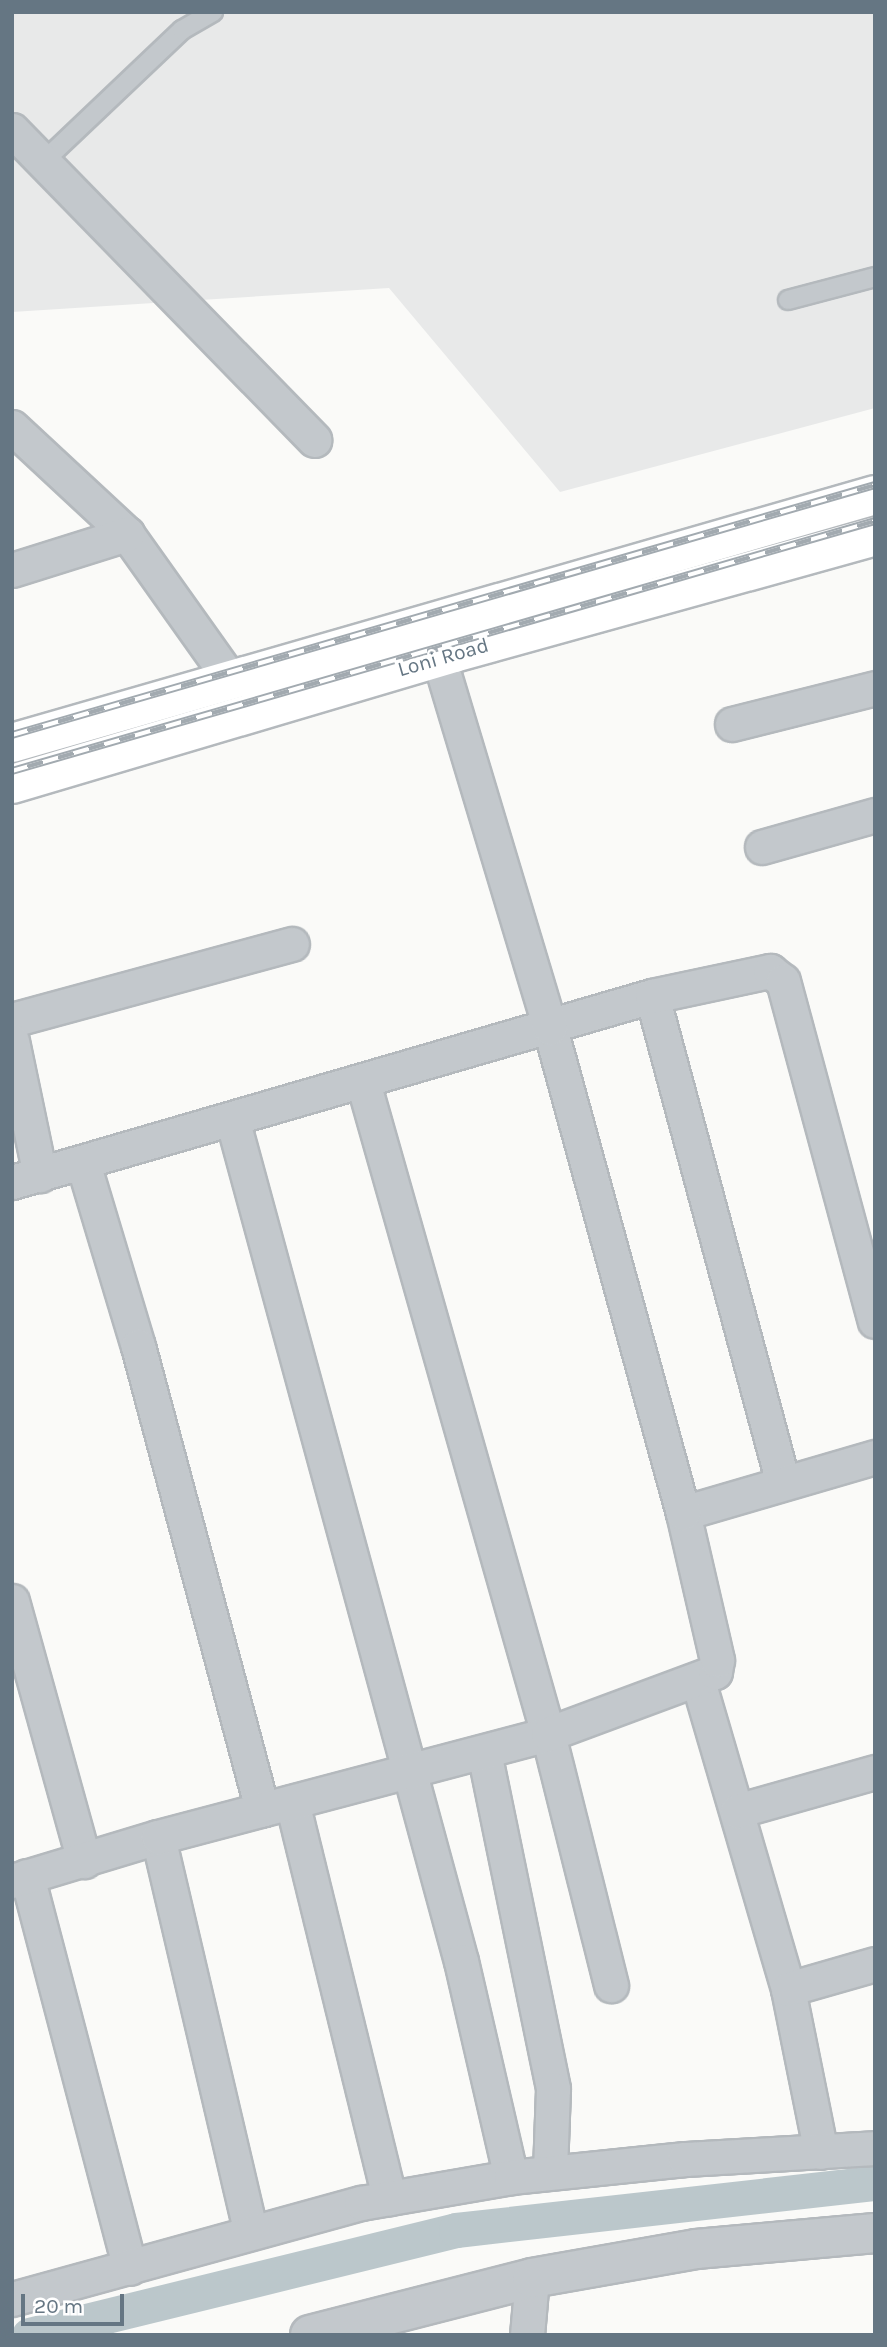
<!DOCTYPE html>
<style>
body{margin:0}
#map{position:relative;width:887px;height:2347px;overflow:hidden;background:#fafaf8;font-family:Karla,sans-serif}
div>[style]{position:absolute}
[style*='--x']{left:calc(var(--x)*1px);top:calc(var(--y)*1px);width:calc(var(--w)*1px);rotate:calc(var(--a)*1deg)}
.built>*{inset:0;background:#e8e9e9}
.canal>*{height:35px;margin:-17.5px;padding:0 17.5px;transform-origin:17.5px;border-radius:17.5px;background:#bbc7cb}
.roads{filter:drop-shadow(2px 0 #b4b9bd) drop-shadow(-2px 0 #b4b9bd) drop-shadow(0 2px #b4b9bd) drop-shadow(0 -2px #b4b9bd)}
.service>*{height:18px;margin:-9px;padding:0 9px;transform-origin:9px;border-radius:9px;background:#c3c8cc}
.minor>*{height:33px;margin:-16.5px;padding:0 16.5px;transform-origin:16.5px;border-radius:16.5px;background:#c3c8cc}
.tertiary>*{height:38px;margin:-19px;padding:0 19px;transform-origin:19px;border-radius:19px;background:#c3c8cc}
.trunk>*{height:38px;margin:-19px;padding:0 19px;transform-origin:19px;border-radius:19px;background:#fff}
.rail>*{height:8px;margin-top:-4px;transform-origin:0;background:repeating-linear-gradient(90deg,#fff 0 16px,#a2aab0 0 32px);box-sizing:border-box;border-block:2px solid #a2aab0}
span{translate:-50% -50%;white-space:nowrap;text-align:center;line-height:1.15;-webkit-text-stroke:7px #fff;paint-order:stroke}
.street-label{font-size:21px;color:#657683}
.frame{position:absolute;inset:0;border:14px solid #657683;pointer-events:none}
.scale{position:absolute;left:21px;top:2294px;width:103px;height:32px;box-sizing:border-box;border:4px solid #657683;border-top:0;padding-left:9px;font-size:21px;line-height:24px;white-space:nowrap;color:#657683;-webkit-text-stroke:5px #fff;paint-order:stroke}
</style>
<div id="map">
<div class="built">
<i style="clip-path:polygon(12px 12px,875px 12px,875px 408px,560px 492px,389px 288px,12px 312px)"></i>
</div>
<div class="canal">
<i style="--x:29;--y:2335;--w:440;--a:-13.8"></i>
<i style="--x:456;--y:2230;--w:422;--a:-6.4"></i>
</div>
<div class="roads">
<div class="service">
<i style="--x:45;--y:160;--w:189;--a:-43.5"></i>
<i style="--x:182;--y:30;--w:36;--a:-30"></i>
<i style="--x:788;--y:300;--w:90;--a:-14.8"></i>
</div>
<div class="minor">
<i style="--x:12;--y:130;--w:433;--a:45.7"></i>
<i style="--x:12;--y:427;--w:157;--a:42.9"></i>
<i style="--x:127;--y:534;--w:178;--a:54.6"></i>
<i style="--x:12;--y:570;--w:121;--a:-17.4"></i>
<i style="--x:732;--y:724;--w:147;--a:-14.1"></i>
<i style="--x:762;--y:847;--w:117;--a:-15.8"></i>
<i style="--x:652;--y:996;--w:504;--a:74.94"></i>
<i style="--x:12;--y:1020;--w:290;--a:-15.2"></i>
<i style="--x:12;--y:1041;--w:137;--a:78.2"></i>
<i style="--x:363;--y:1082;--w:678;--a:74.16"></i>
<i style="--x:548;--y:1734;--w:259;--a:75.9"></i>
<i style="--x:233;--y:1122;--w:869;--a:74.8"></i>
<i style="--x:461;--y:1961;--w:222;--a:77"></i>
<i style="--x:83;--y:1163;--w:191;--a:73.3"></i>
<i style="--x:138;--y:1346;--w:480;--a:75"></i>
<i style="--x:12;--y:1182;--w:666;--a:-16.21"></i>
<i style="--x:652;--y:996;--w:121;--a:-12"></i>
<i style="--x:770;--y:971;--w:16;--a:38"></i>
<i style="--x:783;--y:981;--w:352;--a:74.9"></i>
<i style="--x:683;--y:1513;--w:200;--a:-16.3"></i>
<i style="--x:12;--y:1601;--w:270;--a:74.5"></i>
<i style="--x:698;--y:1681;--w:321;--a:73.7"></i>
<i style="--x:788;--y:1989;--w:166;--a:78.6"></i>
<i style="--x:484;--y:1752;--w:344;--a:78.4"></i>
<i style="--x:553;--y:2089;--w:81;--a:92.1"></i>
<i style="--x:292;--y:1802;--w:408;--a:76.2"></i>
<i style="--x:737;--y:1811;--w:143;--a:-15.8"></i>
<i style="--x:158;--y:1837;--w:406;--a:76.8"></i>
<i style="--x:27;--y:1876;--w:405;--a:75.3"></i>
<i style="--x:12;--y:1881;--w:152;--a:-16.8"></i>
<i style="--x:158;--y:1837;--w:403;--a:-14.8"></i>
<i style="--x:548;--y:1734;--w:178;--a:-20.4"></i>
<i style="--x:715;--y:1672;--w:12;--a:-81"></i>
<i style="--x:717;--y:1660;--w:151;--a:-103"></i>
<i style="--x:683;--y:1513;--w:503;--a:-105.34"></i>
<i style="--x:550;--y:1028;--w:387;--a:-106.7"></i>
<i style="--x:788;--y:1989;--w:91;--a:-16"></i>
<i style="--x:12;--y:2299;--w:362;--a:-15.4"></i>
<i style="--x:361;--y:2203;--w:152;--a:-9.8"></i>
<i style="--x:511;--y:2177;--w:175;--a:-5.9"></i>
<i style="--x:685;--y:2159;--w:190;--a:-3.3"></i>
<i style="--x:527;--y:2335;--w:57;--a:-85"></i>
</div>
<div class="tertiary">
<i style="--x:310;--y:2335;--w:229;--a:-14.4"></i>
<i style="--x:532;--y:2278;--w:167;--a:-10"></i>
<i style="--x:696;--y:2249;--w:180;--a:-5.1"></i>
</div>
<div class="trunk">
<i style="--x:12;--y:743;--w:898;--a:-16.03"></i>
<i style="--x:12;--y:784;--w:461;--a:-16.5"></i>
<i style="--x:454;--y:653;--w:437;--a:-15.5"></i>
</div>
</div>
<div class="rail">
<i style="--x:12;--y:735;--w:898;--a:-16.16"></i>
<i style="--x:12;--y:771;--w:898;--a:-16.16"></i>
</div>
<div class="street-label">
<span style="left:443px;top:657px;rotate:-16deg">Loni Road</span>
</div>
<div class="frame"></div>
<div class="scale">20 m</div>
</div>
